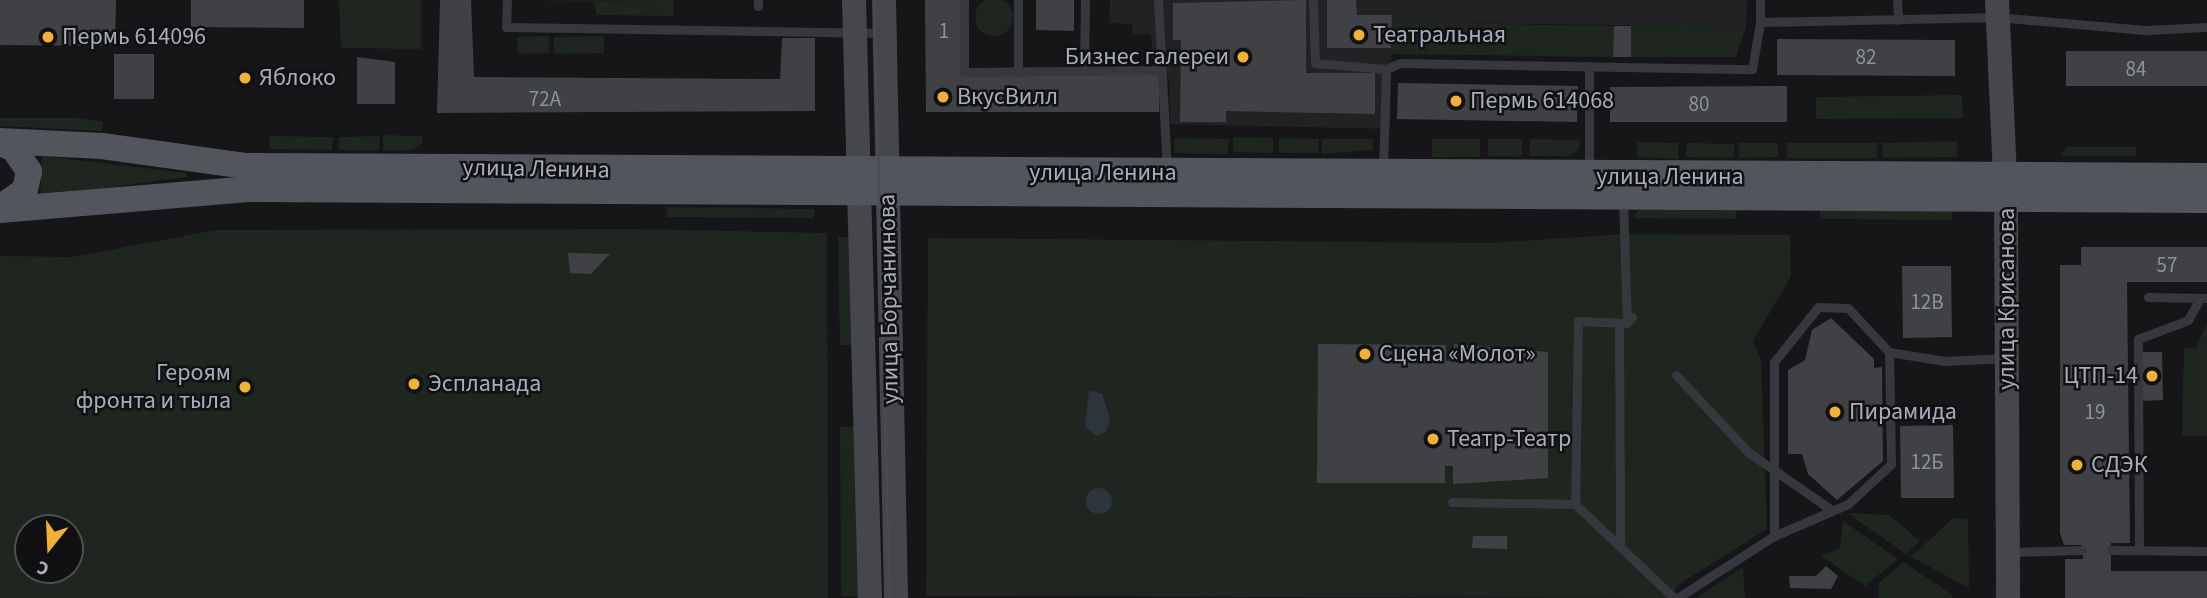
<!DOCTYPE html>
<meta charset="utf-8">
<style>
body{margin:0}
#map{position:relative;width:2207px;height:598px;overflow:hidden;background:#161618;font-family:"Source Sans 3",sans-serif}
div>[style]{position:absolute}
[style*='--x']{left:calc(var(--x)*1px);top:calc(var(--y)*1px);width:calc(var(--w)*1px);rotate:calc(var(--a)*1deg)}
.built>*{inset:0;background:#222225}
.green>*{inset:0;background:#1e261f}
.round{border-radius:50%}
.water>*{inset:0;background:#2c353c}
.building>*{inset:0;background:#404145}
.lane>*{height:9px;margin:-4.5px;padding:0 4.5px;transform-origin:4.5px;border-radius:4.5px;background:#37383d}
.secondary>*{height:24px;margin:-12px;padding:0 12px;transform-origin:12px;border-radius:12px;background:#45474d}
.primary>*{height:26px;margin:-13px;padding:0 13px;transform-origin:13px;border-radius:13px;background:#53555c}
.tram>*{height:2px;margin:-1px;padding:0 1px;transform-origin:1px;border-radius:1px;background:#4a4c52}
.dots>*{width:19px;height:19px;translate:-50% -50%;box-sizing:border-box;border:4px solid #111113;border-radius:50%}
span{translate:-50% -50%;white-space:nowrap;text-align:center;line-height:1.15;-webkit-text-stroke:5px #111113;paint-order:stroke}
.number-label{font-size:21px;color:#8e929b}
.number-label span{-webkit-text-stroke-width:0}
.poi-label{font-size:24px;color:#a8adb8}
.left{translate:0 -50%;text-align:left}
.right{translate:-100% -50%;text-align:right}
.street-label{font-size:24px;color:#a8adb8}
.north{position:absolute;left:14px;top:514px;width:70px;height:70px;box-sizing:border-box;background:#111113;border:2px solid #4d4f55;border-radius:50%;rotate:198deg;font-size:19px;font-weight:700;line-height:28px;text-align:center;color:#a8adb8}
.north::after{content:'';display:block;margin:auto;width:24px;height:32px;background:#f2b134;clip-path:polygon(50% 0,100% 100%,50% 72%,0 100%)}
</style>
<div id="map">
<div class="built">
<i style="clip-path:polygon(1110px 0,1747px 0,1746px 27px,1392px 22px,1390px 129px,1170px 124px,1169px 78px,1153px 66px,1151px 35px,1133px 34px,1132px 24px,1109px 23px)"></i>
</div>
<div class="green">
<i class="round" style="left:975px;top:-2px;width:38px;height:38px"></i>
<i style="clip-path:polygon(339px 0,421px 0,421px 49px,341px 48px)"></i>
<i style="clip-path:polygon(674px 0,673px 16px,597px 15px,594px 2px,522px 1px)"></i>
<i style="clip-path:polygon(1392px 22px,1614px 26px,1613px 57px,1391px 54px)"></i>
<i style="clip-path:polygon(1631px 25px,1746px 27px,1736px 57px,1631px 57px)"></i>
<i style="clip-path:polygon(549px 36px,549px 53px,518px 54px,517px 37px)"></i>
<i style="clip-path:polygon(604px 36px,604px 53px,554px 54px,554px 37px)"></i>
<i style="clip-path:polygon(1962px 95px,1963px 118px,1816px 119px,1816px 97px)"></i>
<i style="clip-path:polygon(0 118px,79px 118px,103px 122px,102px 131px,0 126px)"></i>
<i style="clip-path:polygon(383px 135px,422px 136px,423px 142px,413px 150px,383px 150px)"></i>
<i style="clip-path:polygon(269px 136px,333px 137px,332px 150px,270px 149px)"></i>
<i style="clip-path:polygon(380px 136px,379px 150px,338px 150px,339px 137px)"></i>
<i style="clip-path:polygon(1233px 137px,1273px 138px,1273px 153px,1233px 152px)"></i>
<i style="clip-path:polygon(1174px 138px,1229px 139px,1228px 154px,1174px 153px)"></i>
<i style="clip-path:polygon(1279px 138px,1319px 139px,1318px 153px,1279px 153px)"></i>
<i style="clip-path:polygon(1322px 139px,1373px 139px,1373px 150px,1322px 154px)"></i>
<i style="clip-path:polygon(1432px 139px,1480px 139px,1480px 157px,1432px 157px)"></i>
<i style="clip-path:polygon(1488px 139px,1522px 139px,1522px 156px,1488px 156px)"></i>
<i style="clip-path:polygon(1530px 139px,1580px 140px,1579px 150px,1569px 156px,1529px 156px)"></i>
<i style="clip-path:polygon(1957px 141px,1957px 157px,1883px 158px,1882px 143px)"></i>
<i style="clip-path:polygon(1637px 142px,1678px 143px,1678px 159px,1637px 157px)"></i>
<i style="clip-path:polygon(1687px 143px,1734px 144px,1734px 158px,1686px 157px)"></i>
<i style="clip-path:polygon(1739px 143px,1778px 143px,1778px 157px,1739px 158px)"></i>
<i style="clip-path:polygon(1787px 143px,1877px 143px,1877px 158px,1787px 158px)"></i>
<i style="clip-path:polygon(2066px 147px,2135px 147px,2137px 156px,2061px 156px)"></i>
<i style="clip-path:polygon(42px 156px,187px 173px,187px 177px,40px 197px)"></i>
<i style="clip-path:polygon(667px 207px,814px 209px,814px 218px,667px 217px)"></i>
<i style="clip-path:polygon(1639px 209px,1736px 210px,1736px 219px,1633px 218px)"></i>
<i style="clip-path:polygon(1820px 210px,1952px 210px,1952px 220px,1820px 219px)"></i>
<i style="clip-path:polygon(evenodd,636px 229px,827px 233px,828px 598px,0 598px,0 256px,72px 257px,216px 230px,636px 229px,28px 528px,70px 528px,70px 570px,28px 570px,28px 528px)"></i>
<i style="clip-path:polygon(1625px 234px,1790px 235px,1791px 276px,1753px 341px,1761px 360px,1767px 529px,1678px 585px,1670px 598px,926px 596px,928px 238px,1489px 243px)"></i>
<i style="clip-path:polygon(838px 237px,855px 237px,858px 345px,840px 345px)"></i>
<i style="clip-path:polygon(2207px 324px,2207px 436px,2182px 436px,2184px 348px,2196px 348px)"></i>
<i style="clip-path:polygon(840px 427px,863px 427px,860px 597px,841px 596px)"></i>
<i style="clip-path:polygon(1847px 513px,1889px 515px,1920px 541px,1906px 554px)"></i>
<i style="clip-path:polygon(1953px 518px,1968px 519px,1969px 588px,1911px 557px)"></i>
<i style="clip-path:polygon(1843px 521px,1898px 559px,1865px 586px,1821px 556px,1840px 548px)"></i>
<i style="clip-path:polygon(1903px 562px,1953px 595px,1952px 598px,1879px 598px,1879px 583px)"></i>
<i style="clip-path:polygon(1743px 567px,1745px 598px,1696px 598px)"></i>
</div>
<div class="water">
<i style="clip-path:polygon(1089px 390px,1102px 394px,1110px 419px,1106px 432px,1096px 436px,1085px 426px)"></i>
<i class="round" style="left:1086px;top:488px;width:26px;height:26px"></i>
</div>
<div class="building">
<i style="clip-path:polygon(0 0,116px 0,115px 46px,0 45px)"></i>
<i style="clip-path:polygon(191px 0,304px 0,304px 28px,191px 27px)"></i>
<i style="clip-path:polygon(440px 0,471px 0,474px 77px,780px 79px,782px 38px,815px 38px,815px 111px,437px 113px)"></i>
<i style="clip-path:polygon(925px 0,962px 0,960px 75px,1159px 75px,1159px 112px,926px 112px)"></i>
<i style="clip-path:polygon(1036px 0,1074px 0,1074px 31px,1036px 30px)"></i>
<i style="clip-path:polygon(1306px 0,1306px 73px,1375px 73px,1375px 114px,1226px 111px,1226px 122px,1180px 122px,1181px 40px,1173px 40px,1173px 3px)"></i>
<i style="clip-path:polygon(1327px 0,1356px 0,1357px 15px,1392px 15px,1391px 48px,1327px 48px)"></i>
<i style="clip-path:polygon(1614px 26px,1631px 26px,1631px 57px,1613px 57px)"></i>
<i style="clip-path:polygon(1777px 39px,1955px 40px,1955px 76px,1777px 75px)"></i>
<i style="clip-path:polygon(2066px 51px,2207px 51px,2207px 86px,2066px 86px)"></i>
<i style="clip-path:polygon(114px 54px,154px 54px,154px 99px,114px 99px)"></i>
<i style="clip-path:polygon(357px 57px,395px 62px,395px 104px,357px 104px)"></i>
<i style="clip-path:polygon(1398px 83px,1578px 86px,1577px 122px,1397px 119px)"></i>
<i style="clip-path:polygon(1787px 86px,1787px 122px,1610px 122px,1610px 87px)"></i>
<i style="clip-path:polygon(2081px 247px,2207px 247px,2207px 282px,2127px 282px,2130px 543px,2111px 543px,2111px 571px,2207px 571px,2207px 598px,2065px 598px,2065px 559px,2083px 559px,2082px 545px,2064px 545px,2060px 533px,2060px 265px,2081px 265px)"></i>
<i style="clip-path:polygon(568px 253px,610px 254px,591px 274px,570px 273px)"></i>
<i style="clip-path:polygon(1902px 266px,1951px 266px,1952px 337px,1903px 338px)"></i>
<i style="clip-path:polygon(1831px 318px,1874px 359px,1874px 368px,1882px 367px,1883px 461px,1837px 500px,1808px 474px,1802px 454px,1788px 454px,1788px 370px,1805px 360px,1812px 330px)"></i>
<i style="clip-path:polygon(1318px 344px,1446px 345px,1446px 361px,1454px 361px,1454px 344px,1548px 352px,1548px 478px,1453px 484px,1453px 466px,1445px 466px,1445px 483px,1317px 483px)"></i>
<i style="clip-path:polygon(2142px 352px,2162px 352px,2163px 400px,2142px 401px)"></i>
<i style="clip-path:polygon(1953px 425px,1954px 498px,1901px 498px,1900px 426px)"></i>
<i style="clip-path:polygon(1473px 536px,1507px 536px,1507px 549px,1472px 548px)"></i>
<i style="clip-path:polygon(1826px 566px,1838px 576px,1831px 589px,1790px 588px,1789px 576px,1816px 576px)"></i>
</div>
<div class="lane">
<i style="--x:507;--y:0;--w:27;--a:92"></i>
<i style="--x:506;--y:27;--w:378;--a:0.9"></i>
<i style="--x:758;--y:0;--w:6;--a:90"></i>
<i style="--x:964;--y:0;--w:72;--a:90"></i>
<i style="--x:964;--y:72;--w:195;--a:-0.6"></i>
<i style="--x:1158;--y:0;--w:169;--a:87"></i>
<i style="--x:1313;--y:0;--w:63;--a:88.2"></i>
<i style="--x:1315;--y:63;--w:71;--a:4.8"></i>
<i style="--x:1386;--y:69;--w:100;--a:91.7"></i>
<i style="--x:1760;--y:0;--w:22;--a:90"></i>
<i style="--x:1897;--y:0;--w:20;--a:87"></i>
<i style="--x:1589;--y:66;--w:103;--a:90"></i>
<i style="--x:1386;--y:69;--w:15;--a:-23"></i>
<i style="--x:1400;--y:63;--w:352;--a:1"></i>
<i style="--x:1752;--y:69;--w:48;--a:-80.3"></i>
<i style="--x:1760;--y:22;--w:237;--a:-1.2"></i>
<i style="--x:1997;--y:17;--w:151;--a:5"></i>
<i style="--x:2147;--y:30;--w:60;--a:-2.9"></i>
<i style="--x:1084;--y:71;--w:71;--a:-89.2"></i>
<i style="--x:1018;--y:72;--w:72;--a:-90"></i>
<i style="--x:1623;--y:198;--w:125;--a:88.2"></i>
<i style="--x:2148;--y:297;--w:59;--a:1"></i>
<i style="--x:1632;--y:317;--w:8;--a:130"></i>
<i style="--x:1627;--y:323;--w:49;--a:-177.7"></i>
<i style="--x:1578;--y:321;--w:183;--a:90.9"></i>
<i style="--x:1575;--y:504;--w:137;--a:43.5"></i>
<i style="--x:1619;--y:323;--w:219;--a:89.7"></i>
<i style="--x:1676;--y:375;--w:105;--a:46.9"></i>
<i style="--x:1748;--y:452;--w:103;--a:34.8"></i>
<i style="--x:1452;--y:502;--w:123;--a:0.9"></i>
<i style="--x:1774;--y:536;--w:81;--a:-23.4"></i>
<i style="--x:1848;--y:504;--w:59;--a:-42.9"></i>
<i style="--x:1891;--y:464;--w:112;--a:-91"></i>
<i style="--x:2111;--y:550;--w:96;--a:0.6"></i>
<i style="--x:2139;--y:550;--w:211;--a:-90.3"></i>
<i style="--x:2138;--y:339;--w:53;--a:-20.8"></i>
<i style="--x:2188;--y:320;--w:25;--a:-61"></i>
<i style="--x:2011;--y:552;--w:71;--a:-1.6"></i>
<i style="--x:1677;--y:598;--w:115;--a:-32.6"></i>
<i style="--x:1774;--y:536;--w:174;--a:-90"></i>
<i style="--x:1774;--y:362;--w:70;--a:-51.3"></i>
<i style="--x:1818;--y:307;--w:30;--a:2"></i>
<i style="--x:1848;--y:308;--w:60;--a:47"></i>
<i style="--x:1889;--y:352;--w:57;--a:9.1"></i>
<i style="--x:1945;--y:361;--w:61;--a:-2.8"></i>
</div>
<div class="secondary">
<i style="--x:854;--y:0;--w:598;--a:88.47"></i>
<i style="--x:884;--y:0;--w:598;--a:88.85"></i>
<i style="--x:1997;--y:0;--w:201;--a:87.4"></i>
<i style="--x:2006;--y:201;--w:397;--a:89.7"></i>
</div>
<div class="primary">
<i style="--x:0;--y:141;--w:102;--a:2.8"></i>
<i style="--x:102;--y:146;--w:146;--a:7.9"></i>
<i style="--x:247;--y:166;--w:1960;--a:0.29"></i>
<i style="--x:0;--y:143;--w:15;--a:23"></i>
<i style="--x:14;--y:149;--w:27;--a:56"></i>
<i style="--x:29;--y:171;--w:19;--a:102"></i>
<i style="--x:25;--y:190;--w:31;--a:144"></i>
<i style="--x:0;--y:210;--w:252;--a:-4.8"></i>
<i style="--x:251;--y:189;--w:1956;--a:0.32"></i>
</div>
<div class="tram">
<i style="--x:874;--y:0;--w:598;--a:88.47"></i>
</div>
<div class="dots">
<i style="left:1359px;top:35px;background:#f2b134"></i>
<i style="left:48px;top:37px;background:#f2b134"></i>
<i style="left:1243px;top:57px;background:#f2b134"></i>
<i style="left:245px;top:78px;background:#f2b134"></i>
<i style="left:943px;top:97px;background:#f2b134"></i>
<i style="left:1456px;top:101px;background:#f2b134"></i>
<i style="left:1365px;top:354px;background:#f2b134"></i>
<i style="left:2152px;top:376px;background:#f2b134"></i>
<i style="left:414px;top:384px;background:#f2b134"></i>
<i style="left:245px;top:387px;background:#f2b134"></i>
<i style="left:1835px;top:412px;background:#f2b134"></i>
<i style="left:1433px;top:439px;background:#f2b134"></i>
<i style="left:2077px;top:465px;background:#f2b134"></i>
</div>
<div class="number-label">
<span style="left:944px;top:31px">1</span>
<span style="left:1866px;top:57px">82</span>
<span style="left:2136px;top:69px">84</span>
<span style="left:545px;top:99px">72А</span>
<span style="left:1699px;top:104px">80</span>
<span style="left:2167px;top:265px">57</span>
<span style="left:1927px;top:302px">12В</span>
<span style="left:2095px;top:412px">19</span>
<span style="left:1927px;top:462px">12Б</span>
</div>
<div class="poi-label">
<span class="left" style="left:1373px;top:35px">Театральная</span>
<span class="left" style="left:62px;top:37px">Пермь 614096</span>
<span class="right" style="left:1229px;top:57px">Бизнес галереи</span>
<span class="left" style="left:259px;top:78px">Яблоко</span>
<span class="left" style="left:957px;top:97px">ВкусВилл</span>
<span class="left" style="left:1470px;top:101px">Пермь 614068</span>
<span class="left" style="left:1379px;top:354px">Сцена «Молот»</span>
<span class="right" style="left:231px;top:387px">Героям<br>фронта и тыла</span>
<span class="right" style="left:2138px;top:376px">ЦТП-14</span>
<span class="left" style="left:428px;top:384px">Эспланада</span>
<span class="left" style="left:1849px;top:412px">Пирамида</span>
<span class="left" style="left:1447px;top:439px">Театр-Театр</span>
<span class="left" style="left:2091px;top:465px">СДЭК</span>
</div>
<div class="street-label">
<span style="left:536px;top:169px;rotate:1deg">улица Ленина</span>
<span style="left:1103px;top:173px">улица Ленина</span>
<span style="left:1670px;top:177px">улица Ленина</span>
<span style="left:889px;top:299px;rotate:-91deg">улица Борчанинова</span>
<span style="left:2007px;top:299px;rotate:-90deg">улица Крисанова</span>
</div>
<div class="north">С</div>
</div>
